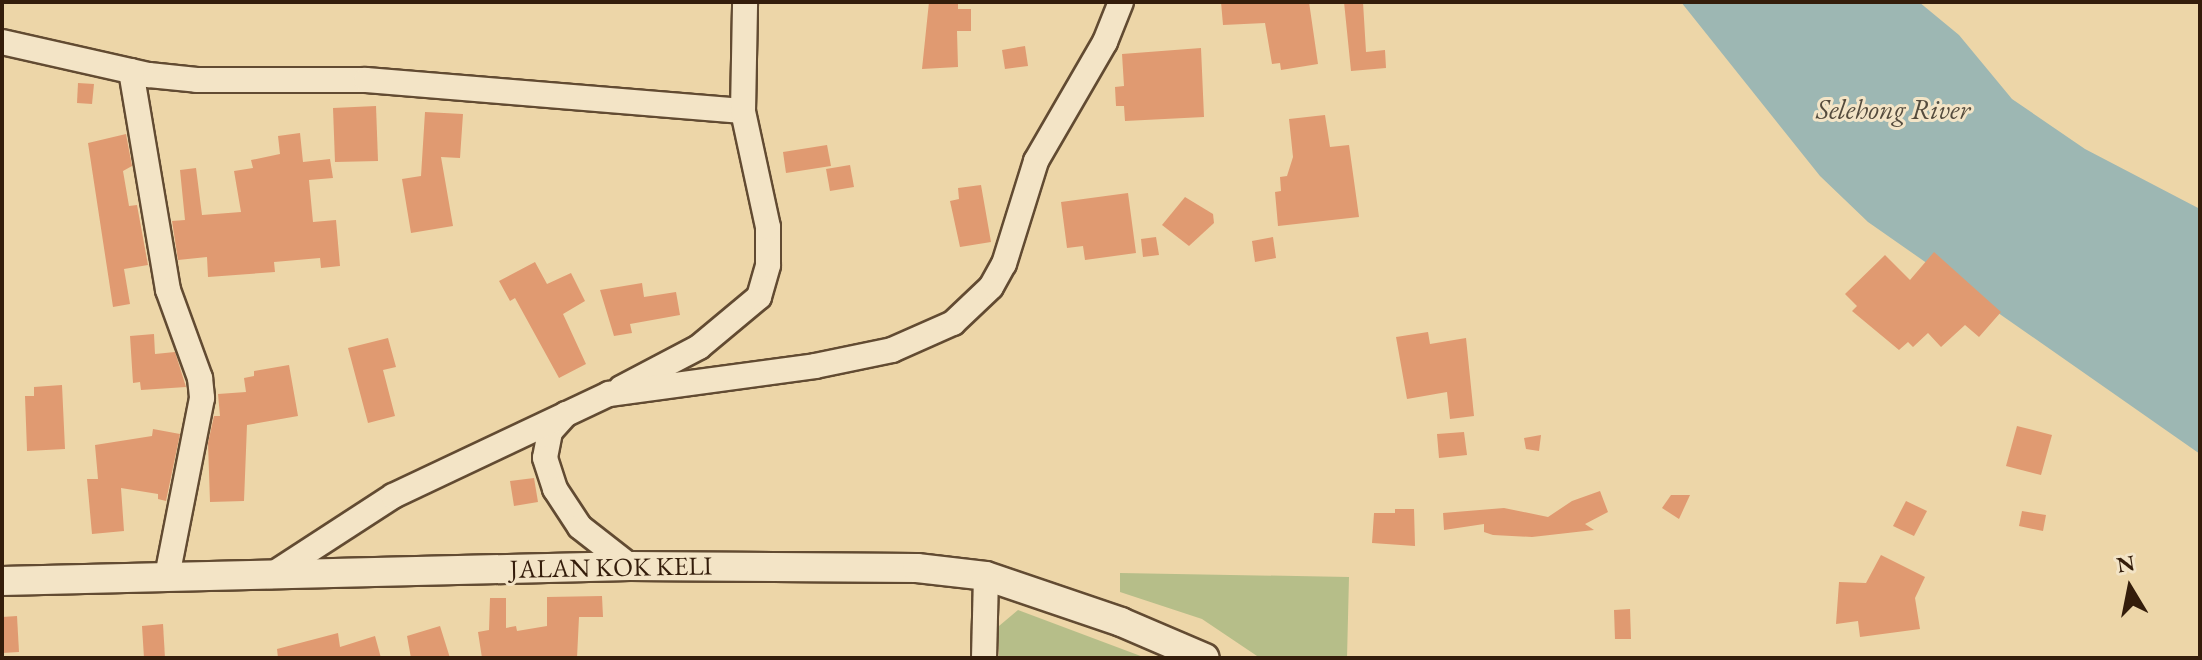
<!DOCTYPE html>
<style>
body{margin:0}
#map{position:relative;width:2202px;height:660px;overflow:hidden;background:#edd6a8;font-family:"EB Garamond",serif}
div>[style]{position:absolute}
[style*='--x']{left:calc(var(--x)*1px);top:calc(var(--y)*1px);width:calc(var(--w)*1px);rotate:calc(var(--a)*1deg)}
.green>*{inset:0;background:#b6be89}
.water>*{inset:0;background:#9db7b3}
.building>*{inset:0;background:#e09a71}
.roads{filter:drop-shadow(2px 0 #624b32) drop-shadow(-2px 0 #624b32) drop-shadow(0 2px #624b32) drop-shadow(0 -2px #624b32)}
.minor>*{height:24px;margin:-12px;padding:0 12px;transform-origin:12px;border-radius:12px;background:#f3e4c6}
.tertiary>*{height:28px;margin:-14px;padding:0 14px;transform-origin:14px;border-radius:14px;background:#f3e4c6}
span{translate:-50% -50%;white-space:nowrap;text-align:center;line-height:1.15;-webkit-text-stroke:6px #f3e4c6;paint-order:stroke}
.street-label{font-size:26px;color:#341d0b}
.water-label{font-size:28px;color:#544b3d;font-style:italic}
.frame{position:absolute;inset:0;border:4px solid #341d0b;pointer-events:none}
.north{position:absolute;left:2090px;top:548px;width:80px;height:80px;-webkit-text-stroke:6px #f3e4c6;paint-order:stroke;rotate:350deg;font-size:22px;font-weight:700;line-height:32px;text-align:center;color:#341d0b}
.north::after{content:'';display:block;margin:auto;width:28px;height:36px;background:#341d0b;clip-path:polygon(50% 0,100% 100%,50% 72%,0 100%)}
</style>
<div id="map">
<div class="green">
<i style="clip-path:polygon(1120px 573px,1349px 577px,1347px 658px,1260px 658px,1202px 619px,1120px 592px)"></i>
<i style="clip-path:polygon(1018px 610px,1146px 658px,999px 658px,999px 626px)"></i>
</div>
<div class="water">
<i style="clip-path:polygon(1681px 2px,1919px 2px,1959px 35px,2012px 99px,2085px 149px,2200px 209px,2200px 454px,1868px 222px,1820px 176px)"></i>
</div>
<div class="building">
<i style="clip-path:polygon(929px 2px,958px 2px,958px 9px,971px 9px,971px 31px,957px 31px,958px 67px,922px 69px)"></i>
<i style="clip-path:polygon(1221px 2px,1309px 2px,1318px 64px,1281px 70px,1280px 63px,1272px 64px,1265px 23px,1223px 25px)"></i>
<i style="clip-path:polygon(1344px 2px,1363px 2px,1366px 52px,1385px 50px,1386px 68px,1351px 71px)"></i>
<i style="clip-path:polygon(1025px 46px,1028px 66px,1005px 69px,1002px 50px)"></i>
<i style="clip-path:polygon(1201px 48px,1204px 117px,1125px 121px,1124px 106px,1116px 106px,1115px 87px,1124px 86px,1122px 54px)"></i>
<i style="clip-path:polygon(78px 83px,94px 84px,92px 104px,77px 103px)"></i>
<i style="clip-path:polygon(376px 106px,378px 161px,335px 162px,333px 108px)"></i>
<i style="clip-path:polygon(425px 112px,463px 114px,460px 158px,441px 157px,453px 226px,411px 233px,402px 179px,421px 176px)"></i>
<i style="clip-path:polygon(1325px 115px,1330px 147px,1349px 145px,1359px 217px,1278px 226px,1275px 192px,1281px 191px,1280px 177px,1287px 176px,1293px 157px,1289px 119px)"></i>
<i style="clip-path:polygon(300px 133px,303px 162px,330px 159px,333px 178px,309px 180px,313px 222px,336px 220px,340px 266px,321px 268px,320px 258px,274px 262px,275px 272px,208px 277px,207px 257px,178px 260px,172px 221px,185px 220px,180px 170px,196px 168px,202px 215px,241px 212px,234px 171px,253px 168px,251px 160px,280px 154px,278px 136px)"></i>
<i style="clip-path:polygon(126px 134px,132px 166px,123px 171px,129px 206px,137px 205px,148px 265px,124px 269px,130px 304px,113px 307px,88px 143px)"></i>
<i style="clip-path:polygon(827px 145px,831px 166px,786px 173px,783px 152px)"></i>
<i style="clip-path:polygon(850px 165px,854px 187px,830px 191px,826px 169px)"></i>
<i style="clip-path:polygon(981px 185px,991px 242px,960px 247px,950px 201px,959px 199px,958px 188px)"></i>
<i style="clip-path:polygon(1128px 193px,1136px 253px,1085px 260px,1083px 246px,1067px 248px,1061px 202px)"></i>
<i style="clip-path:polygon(1185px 197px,1213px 214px,1214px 223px,1189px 246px,1162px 225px)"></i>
<i style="clip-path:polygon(1156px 237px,1159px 255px,1143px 257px,1141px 239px)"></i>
<i style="clip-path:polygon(1273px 237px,1276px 258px,1255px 262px,1252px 241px)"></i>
<i style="clip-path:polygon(1934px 252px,2001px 312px,1979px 337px,1965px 325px,1941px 347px,1928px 333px,1913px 347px,1908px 342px,1899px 350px,1852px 311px,1857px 306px,1845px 294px,1885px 255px,1910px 280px)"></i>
<i style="clip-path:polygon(535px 262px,547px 284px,571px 273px,585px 301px,563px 314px,586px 364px,559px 378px,515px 298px,510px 301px,499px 281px)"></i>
<i style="clip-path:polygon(642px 283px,644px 297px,676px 292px,680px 315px,630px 324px,632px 333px,614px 336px,600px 290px)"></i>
<i style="clip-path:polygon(1428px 332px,1430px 344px,1466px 338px,1474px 416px,1450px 419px,1447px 392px,1407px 399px,1396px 337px)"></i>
<i style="clip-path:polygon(154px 334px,155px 354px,175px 352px,186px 387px,141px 390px,140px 382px,133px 383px,130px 336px)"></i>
<i style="clip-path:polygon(388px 338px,396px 367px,383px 370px,395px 416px,368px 423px,348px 348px)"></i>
<i style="clip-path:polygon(289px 365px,298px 416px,247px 425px,244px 501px,210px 502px,208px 443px,214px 416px,220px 416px,218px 394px,246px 392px,244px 378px,254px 376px,254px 371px)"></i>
<i style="clip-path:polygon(62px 385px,65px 449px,27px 451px,25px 396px,34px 396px,34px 387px)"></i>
<i style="clip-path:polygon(2017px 426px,2052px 435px,2041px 475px,2006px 466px)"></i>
<i style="clip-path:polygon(153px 429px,180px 434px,166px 501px,158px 499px,158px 494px,121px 488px,124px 531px,92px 534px,87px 479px,98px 479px,95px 445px,152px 436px)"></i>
<i style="clip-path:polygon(1464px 432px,1467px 455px,1439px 458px,1437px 434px)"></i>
<i style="clip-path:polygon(1541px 435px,1539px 451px,1526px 449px,1524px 438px)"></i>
<i style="clip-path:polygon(534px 478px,538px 502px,514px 506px,510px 481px)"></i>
<i style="clip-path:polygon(1600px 491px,1608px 512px,1585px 524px,1594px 530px,1532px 537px,1493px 535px,1484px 532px,1484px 524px,1444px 530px,1443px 513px,1504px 508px,1548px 517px,1572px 501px)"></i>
<i style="clip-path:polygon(1671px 495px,1690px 495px,1679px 519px,1662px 508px)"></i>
<i style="clip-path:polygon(1906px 501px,1927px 511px,1914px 536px,1893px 526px)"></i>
<i style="clip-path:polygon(1395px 509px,1414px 509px,1415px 546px,1372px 543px,1374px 513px,1395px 513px)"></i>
<i style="clip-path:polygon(2022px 511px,2046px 515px,2043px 531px,2019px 526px)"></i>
<i style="clip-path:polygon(1881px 555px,1925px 577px,1915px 598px,1920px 629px,1860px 637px,1858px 621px,1836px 624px,1839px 582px,1866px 583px)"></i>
<i style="clip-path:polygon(602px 596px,603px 617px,579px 617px,577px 658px,482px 658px,478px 632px,489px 630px,490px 598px,506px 598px,506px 628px,516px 626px,517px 631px,547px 626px,547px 597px)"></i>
<i style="clip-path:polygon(1630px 609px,1631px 639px,1615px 639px,1614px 610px)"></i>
<i style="clip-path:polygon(17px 616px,19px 652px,2px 653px,2px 617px)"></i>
<i style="clip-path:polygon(163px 624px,165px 658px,144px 658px,142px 626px)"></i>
<i style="clip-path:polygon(440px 626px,450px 658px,411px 658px,407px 636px)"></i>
<i style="clip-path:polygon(338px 633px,340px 647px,375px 636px,381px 658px,278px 658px,277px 649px)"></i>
</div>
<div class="roads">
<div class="minor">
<i style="--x:2;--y:42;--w:151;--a:12.7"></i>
<i style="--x:149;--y:75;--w:48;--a:5.9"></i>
<i style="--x:197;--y:80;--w:169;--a:0"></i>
<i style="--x:366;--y:80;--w:378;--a:4.7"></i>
<i style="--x:131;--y:71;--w:222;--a:80.4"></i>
<i style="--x:168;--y:290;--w:94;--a:70"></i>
<i style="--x:200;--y:378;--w:20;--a:84"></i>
<i style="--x:202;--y:398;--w:181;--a:101.1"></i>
<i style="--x:621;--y:388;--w:88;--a:-27.7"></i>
<i style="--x:699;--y:347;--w:78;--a:-39.8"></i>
<i style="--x:759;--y:297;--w:33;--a:-74"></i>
<i style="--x:768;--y:265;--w:38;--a:-90"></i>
<i style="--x:768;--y:227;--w:119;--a:-102.2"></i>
<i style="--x:743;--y:111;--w:109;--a:-88.9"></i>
<i style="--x:566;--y:414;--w:24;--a:132"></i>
<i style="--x:550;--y:432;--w:26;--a:101"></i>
<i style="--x:545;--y:458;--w:33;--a:72"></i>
<i style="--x:555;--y:489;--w:45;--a:56.7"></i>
<i style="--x:580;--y:527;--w:63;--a:38"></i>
<i style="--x:270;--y:576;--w:147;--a:-33"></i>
<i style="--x:393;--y:496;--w:239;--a:-25.3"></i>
<i style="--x:609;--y:394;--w:208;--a:-7.7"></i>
<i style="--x:815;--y:366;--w:79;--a:-11.7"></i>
<i style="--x:892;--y:350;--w:67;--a:-23.9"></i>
<i style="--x:953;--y:323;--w:52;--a:-43.5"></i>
<i style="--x:991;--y:287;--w:26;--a:-61"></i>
<i style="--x:1004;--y:264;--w:108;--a:-72.7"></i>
<i style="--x:1036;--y:161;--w:138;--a:-59.9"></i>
<i style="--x:1105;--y:42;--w:43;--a:-68.2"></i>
<i style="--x:984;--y:658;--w:82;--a:-88.6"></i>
</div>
<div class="tertiary">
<i style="--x:2;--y:581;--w:628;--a:-1.37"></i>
<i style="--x:630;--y:566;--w:287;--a:0.4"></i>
<i style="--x:917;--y:568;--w:69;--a:6.6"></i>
<i style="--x:986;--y:576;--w:143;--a:18.8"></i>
<i style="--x:1121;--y:622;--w:91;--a:23.2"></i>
</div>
</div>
<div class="street-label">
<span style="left:611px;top:568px;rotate:-1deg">JALAN KOK KELI</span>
</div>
<div class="water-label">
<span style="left:1893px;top:109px">Selehong River</span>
</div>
<div class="frame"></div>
<div class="north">N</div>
</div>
